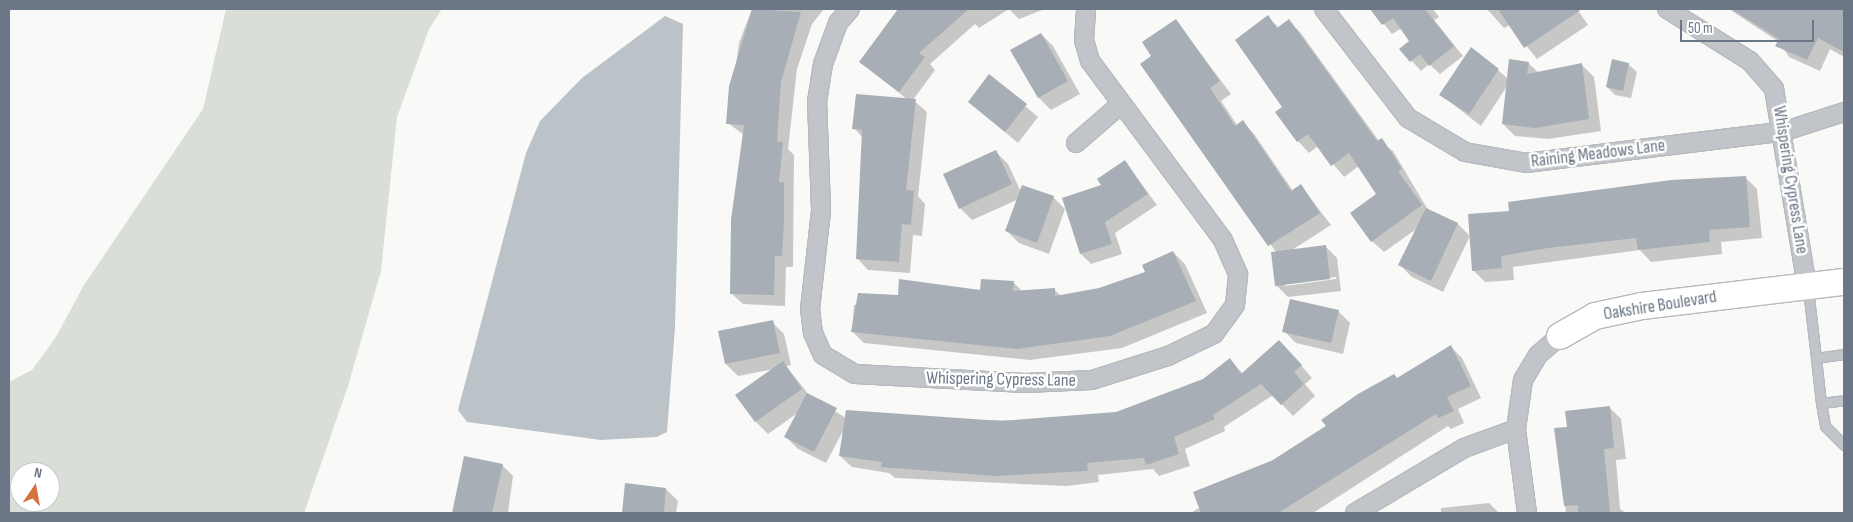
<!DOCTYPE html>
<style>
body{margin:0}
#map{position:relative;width:1853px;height:522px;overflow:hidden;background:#f9faf8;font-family:"Sofia Sans Condensed",sans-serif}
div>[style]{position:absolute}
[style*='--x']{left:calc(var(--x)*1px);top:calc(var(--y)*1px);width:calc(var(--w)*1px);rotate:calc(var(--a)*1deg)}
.green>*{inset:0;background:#d9ded7}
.water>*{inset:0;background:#bbc3c9}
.shadow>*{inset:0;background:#0003}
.building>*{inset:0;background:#a7aeb5}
.roads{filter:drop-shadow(1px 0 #b6babf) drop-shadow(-1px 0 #b6babf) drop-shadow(0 1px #b6babf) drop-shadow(0 -1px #b6babf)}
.lane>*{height:9px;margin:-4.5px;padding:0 4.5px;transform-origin:4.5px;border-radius:4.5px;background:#c1c5c9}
.street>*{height:18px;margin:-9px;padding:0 9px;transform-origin:9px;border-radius:9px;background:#c1c5c9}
.secondary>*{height:26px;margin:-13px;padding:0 13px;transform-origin:13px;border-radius:13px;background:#fff}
span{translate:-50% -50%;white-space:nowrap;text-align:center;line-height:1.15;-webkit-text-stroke:5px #fff;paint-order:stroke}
.street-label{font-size:18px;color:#6b7786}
.frame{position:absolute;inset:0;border:10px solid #6b7786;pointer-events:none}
.north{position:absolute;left:10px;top:462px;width:50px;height:50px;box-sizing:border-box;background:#fff;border:1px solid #c4c9cf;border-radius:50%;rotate:12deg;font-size:14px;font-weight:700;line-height:20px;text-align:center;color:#6b7786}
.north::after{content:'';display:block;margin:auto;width:18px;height:22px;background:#d5723d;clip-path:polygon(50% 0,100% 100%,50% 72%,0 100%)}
.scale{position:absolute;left:1680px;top:20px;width:134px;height:22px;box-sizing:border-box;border:2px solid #6b7786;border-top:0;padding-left:6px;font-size:15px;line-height:18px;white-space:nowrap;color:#6b7786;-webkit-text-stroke:4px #fff;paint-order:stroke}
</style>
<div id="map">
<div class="green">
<i style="clip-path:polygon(evenodd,226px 9px,442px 9px,429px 29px,397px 117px,381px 271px,348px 386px,304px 513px,9px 513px,9px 382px,32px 370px,56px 337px,84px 285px,203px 109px,226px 9px,20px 472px,50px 472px,50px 502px,20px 502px,20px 472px)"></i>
</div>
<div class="water">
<i style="clip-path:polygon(665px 16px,683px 24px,675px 327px,667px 432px,657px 437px,601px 440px,467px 422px,458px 410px,526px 153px,540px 121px,582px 78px)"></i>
</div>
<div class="shadow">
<i style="clip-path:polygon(752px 9px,824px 9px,812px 24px,797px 69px,788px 149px,794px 155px,793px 267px,786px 267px,785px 306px,743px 304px,731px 293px,744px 135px,728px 123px,739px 43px)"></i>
<i style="clip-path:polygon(900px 9px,1045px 9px,1019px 19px,1009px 9px,979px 28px,975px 24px,930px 64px,935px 70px,913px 100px,927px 112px,918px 196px,925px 204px,922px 236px,913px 235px,910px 273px,868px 270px,857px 258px,863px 138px,854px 128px,908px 100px,860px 62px)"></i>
<i style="clip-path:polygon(1433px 9px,1439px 17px,1434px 20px,1463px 56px,1440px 74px,1429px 64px,1421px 71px,1401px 49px,1411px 41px,1402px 28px,1392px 34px,1373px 10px)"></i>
<i style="clip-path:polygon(1487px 9px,1577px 9px,1588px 25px,1537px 59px,1510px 25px,1504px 28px)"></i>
<i style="clip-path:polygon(1729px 9px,1844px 9px,1844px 57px,1830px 49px,1820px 71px,1789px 57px,1779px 42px)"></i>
<i style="clip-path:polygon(1268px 17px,1279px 28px,1289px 21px,1300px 32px,1379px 141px,1393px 151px,1428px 210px,1458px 224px,1470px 236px,1443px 292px,1412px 277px,1400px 265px,1418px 228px,1384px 252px,1372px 241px,1378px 194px,1359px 166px,1344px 177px,1318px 146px,1309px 153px,1298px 141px,1284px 107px)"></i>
<i style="clip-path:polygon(evenodd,1176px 21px,1231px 94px,1221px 101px,1237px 125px,1243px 122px,1254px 134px,1293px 191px,1301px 186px,1331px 225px,1292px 250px,1325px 246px,1337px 258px,1341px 291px,1288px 297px,1276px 285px,1276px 252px,1141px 64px,1153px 56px,1176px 21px,1336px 277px,1336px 279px,1285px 286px,1285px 283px,1336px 277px)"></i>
<i style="clip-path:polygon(1041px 34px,1053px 46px,1080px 94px,1051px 110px,1039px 98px)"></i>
<i style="clip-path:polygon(1528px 63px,1539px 73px,1582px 65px,1594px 77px,1601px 131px,1548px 139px,1515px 136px,1503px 124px,1507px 86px,1481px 126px,1441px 95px,1498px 70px,1508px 79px)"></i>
<i style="clip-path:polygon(1628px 64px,1637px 72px,1631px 98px,1615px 95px,1607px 87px)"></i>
<i style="clip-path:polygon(990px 76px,1038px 117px,1018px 143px,969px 102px)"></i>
<i style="clip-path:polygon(996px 152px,1008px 164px,1021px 192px,1053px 197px,1065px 209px,1049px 254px,1019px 243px,1007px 231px,1019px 199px,972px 220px,960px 208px)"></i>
<i style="clip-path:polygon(1125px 162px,1157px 205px,1115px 233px,1122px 254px,1091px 264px,1081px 254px)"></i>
<i style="clip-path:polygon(1745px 177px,1757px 189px,1762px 238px,1721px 242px,1722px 254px,1651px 262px,1640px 250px,1513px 267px,1514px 280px,1485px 282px,1473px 270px,1511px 212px)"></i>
<i style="clip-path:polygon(1173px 252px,1185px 264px,1207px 313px,1122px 348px,1030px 360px,864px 343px,852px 331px,854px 305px,899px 296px,981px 292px,1013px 282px,1023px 292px,1054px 289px,1061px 296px,1099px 289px,1146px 272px)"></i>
<i style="clip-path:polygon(1338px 311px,1350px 323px,1343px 354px,1296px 343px,1284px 331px)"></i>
<i style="clip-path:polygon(772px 322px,784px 334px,791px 365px,786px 366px,809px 395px,846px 418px,1055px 421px,1116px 414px,1203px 380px,1230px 359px,1243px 374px,1291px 354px,1312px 378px,1305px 384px,1315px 396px,1293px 416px,1273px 395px,1224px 427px,1225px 431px,1185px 449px,1190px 466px,1159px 476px,1153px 469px,1098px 475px,1099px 482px,1067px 486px,895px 478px,889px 473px,852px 467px,840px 456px,844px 429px,826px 463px,798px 449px,786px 437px,799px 412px,768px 434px,756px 422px,737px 395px,775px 369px,738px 376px,726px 364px,720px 332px)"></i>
<i style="clip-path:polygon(1450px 346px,1462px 358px,1481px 398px,1458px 409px,1464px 423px,1451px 429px,1448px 426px,1313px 513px,1191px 513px)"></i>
<i style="clip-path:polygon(1609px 407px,1621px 419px,1626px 459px,1616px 460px,1620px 509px,1626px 513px,1566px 513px,1556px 429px,1568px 428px)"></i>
<i style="clip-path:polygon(465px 457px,502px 465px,513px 476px,508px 513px,455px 513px)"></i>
<i style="clip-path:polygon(626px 485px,666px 489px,678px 501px,676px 513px,623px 513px)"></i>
<i style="clip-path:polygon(1489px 503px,1499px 513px,1441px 513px,1441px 508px)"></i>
</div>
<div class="building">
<i style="clip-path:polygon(752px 9px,801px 12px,781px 82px,777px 142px,783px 142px,779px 182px,784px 182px,784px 223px,782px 256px,775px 256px,774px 295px,730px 294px,731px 220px,744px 125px,726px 124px,729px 86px)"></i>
<i style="clip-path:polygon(898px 9px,969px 9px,919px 53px,925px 57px,899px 92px,859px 62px)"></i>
<i style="clip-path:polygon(1370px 9px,1425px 9px,1454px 46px,1429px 66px,1420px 54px,1410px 62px,1399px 49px,1409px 41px,1393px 18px,1382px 25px)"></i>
<i style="clip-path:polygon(1498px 9px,1582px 9px,1524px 48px)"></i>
<i style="clip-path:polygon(1731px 9px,1844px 9px,1844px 52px,1818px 38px,1807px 60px,1775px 46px,1779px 39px)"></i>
<i style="clip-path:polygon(1268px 15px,1277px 28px,1289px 19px,1377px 141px,1382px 138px,1402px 169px,1398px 171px,1422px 205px,1371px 242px,1350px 213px,1376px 194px,1349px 153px,1331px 166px,1308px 134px,1297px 142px,1275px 112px,1282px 107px,1235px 40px)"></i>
<i style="clip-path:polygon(1176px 19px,1220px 81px,1210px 88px,1235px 126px,1243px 120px,1291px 191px,1301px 184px,1320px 213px,1268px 246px,1140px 64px,1151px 56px,1142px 42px)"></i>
<i style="clip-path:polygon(1041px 33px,1068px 81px,1038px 98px,1010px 50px)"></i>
<i style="clip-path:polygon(1471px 47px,1499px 69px,1469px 114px,1439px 95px)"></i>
<i style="clip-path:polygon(1509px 59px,1529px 62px,1527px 74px,1582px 63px,1589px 119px,1535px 128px,1502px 124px)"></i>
<i style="clip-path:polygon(1612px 59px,1629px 63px,1623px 91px,1606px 87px)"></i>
<i style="clip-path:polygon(989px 74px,1027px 104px,1005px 132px,968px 102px)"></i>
<i style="clip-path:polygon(856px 94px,916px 99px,906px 190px,914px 191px,911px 225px,902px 224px,899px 262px,856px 259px,862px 130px,852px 129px)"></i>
<i style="clip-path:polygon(996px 150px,1012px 184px,959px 209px,943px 174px)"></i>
<i style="clip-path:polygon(1125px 160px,1148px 194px,1105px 222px,1112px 244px,1080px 254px,1062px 198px,1101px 185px,1097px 179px)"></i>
<i style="clip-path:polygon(1746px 176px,1750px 227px,1709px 230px,1710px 242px,1638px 250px,1636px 238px,1548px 248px,1501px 256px,1502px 268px,1472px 271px,1468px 214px,1509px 211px,1508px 202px,1671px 180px)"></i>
<i style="clip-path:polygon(1022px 185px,1054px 196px,1037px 243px,1005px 231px)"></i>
<i style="clip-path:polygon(1426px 208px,1458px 223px,1431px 281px,1398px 265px)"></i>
<i style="clip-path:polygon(1326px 245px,1330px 279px,1275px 286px,1271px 252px)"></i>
<i style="clip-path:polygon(1173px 251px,1196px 301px,1110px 336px,1017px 349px,851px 332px,858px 293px,898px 295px,899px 279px,980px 290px,981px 279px,1014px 281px,1013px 291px,1055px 288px,1055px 296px,1099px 288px,1145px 272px,1142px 265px)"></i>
<i style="clip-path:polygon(1290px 299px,1339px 310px,1331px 343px,1282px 332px)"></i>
<i style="clip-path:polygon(773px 320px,780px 353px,725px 364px,718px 331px)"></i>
<i style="clip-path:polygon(1279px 340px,1302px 365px,1294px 372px,1304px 384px,1281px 405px,1261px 384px,1213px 415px,1215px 419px,1174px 437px,1179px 454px,1146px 465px,1144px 458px,1087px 463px,1088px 471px,995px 476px,881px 467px,882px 462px,839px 456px,846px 410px,1001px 421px,1116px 412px,1203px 379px,1230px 358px,1241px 374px)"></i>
<i style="clip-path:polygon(1451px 345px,1471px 386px,1447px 397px,1454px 411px,1438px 418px,1436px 414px,1278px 513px,1201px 513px,1193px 492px,1273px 460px,1326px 426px,1321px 420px,1358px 394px,1394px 374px,1397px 378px)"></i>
<i style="clip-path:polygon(783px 361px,802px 389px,755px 422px,735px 395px)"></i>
<i style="clip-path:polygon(807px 393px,837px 408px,814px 452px,784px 437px)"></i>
<i style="clip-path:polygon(1610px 406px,1614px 448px,1604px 449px,1610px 513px,1578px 513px,1578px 505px,1564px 506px,1554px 428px,1567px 427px,1565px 411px)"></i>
<i style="clip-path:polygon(464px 456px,503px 464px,492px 513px,452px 513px)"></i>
<i style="clip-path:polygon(625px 483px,666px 488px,664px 513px,622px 513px)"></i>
</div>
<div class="roads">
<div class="lane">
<i style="--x:1808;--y:289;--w:69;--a:83.4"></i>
<i style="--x:1844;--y:354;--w:28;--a:172"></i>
<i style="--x:1816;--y:358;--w:45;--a:83.7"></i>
<i style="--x:1821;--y:403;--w:23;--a:-7"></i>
<i style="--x:1821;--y:403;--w:23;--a:80"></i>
<i style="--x:1825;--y:426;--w:27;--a:45"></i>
</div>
<div class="street">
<i style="--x:850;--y:9;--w:18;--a:131"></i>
<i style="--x:838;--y:23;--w:44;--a:110.1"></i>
<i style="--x:823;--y:64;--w:36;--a:99"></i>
<i style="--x:817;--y:100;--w:111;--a:87.9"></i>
<i style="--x:821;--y:211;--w:99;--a:96.4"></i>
<i style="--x:810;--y:309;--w:24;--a:83"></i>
<i style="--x:813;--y:333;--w:24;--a:66"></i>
<i style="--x:823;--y:355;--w:37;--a:31"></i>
<i style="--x:855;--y:374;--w:170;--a:3"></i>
<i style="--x:1025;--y:383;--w:67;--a:-2.6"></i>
<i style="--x:1092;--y:380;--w:80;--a:-17.5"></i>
<i style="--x:1168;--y:356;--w:51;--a:-25.6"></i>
<i style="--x:1214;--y:334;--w:36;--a:-54"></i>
<i style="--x:1235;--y:305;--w:31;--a:-84"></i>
<i style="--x:1238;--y:274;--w:37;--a:-114"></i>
<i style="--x:1223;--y:240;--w:223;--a:-126.6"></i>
<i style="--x:1090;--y:61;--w:22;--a:-106"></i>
<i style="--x:1084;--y:40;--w:31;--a:-86"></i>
<i style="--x:1324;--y:9;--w:138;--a:52.4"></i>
<i style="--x:1408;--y:118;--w:66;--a:30.8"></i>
<i style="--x:1465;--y:152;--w:62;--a:10.2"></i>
<i style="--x:1526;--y:163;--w:261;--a:-7"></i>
<i style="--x:1785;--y:131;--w:62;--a:-17.9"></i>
<i style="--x:1667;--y:9;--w:98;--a:32.1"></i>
<i style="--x:1750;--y:61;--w:37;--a:49"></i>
<i style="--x:1774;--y:89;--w:201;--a:80.5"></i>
<i style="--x:1076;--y:143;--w:60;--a:-40.9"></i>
<i style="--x:1355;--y:513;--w:127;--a:-30.8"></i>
<i style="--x:1464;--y:448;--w:55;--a:-20.1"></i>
<i style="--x:1527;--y:513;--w:85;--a:-97.5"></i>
<i style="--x:1516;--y:429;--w:49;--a:-81.9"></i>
<i style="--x:1523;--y:380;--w:29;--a:-59"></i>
<i style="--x:1538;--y:355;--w:29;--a:-41"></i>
</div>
<div class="secondary">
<i style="--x:1560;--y:336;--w:40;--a:-29.7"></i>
<i style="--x:1595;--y:316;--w:48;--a:-12"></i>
<i style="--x:1642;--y:306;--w:203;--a:-6.8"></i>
</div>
</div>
<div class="street-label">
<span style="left:1598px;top:154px;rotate:-7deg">Raining Meadows Lane</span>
<span style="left:1790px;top:180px;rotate:81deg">Whispering Cypress Lane</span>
<span style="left:1660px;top:306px;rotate:-9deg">Oakshire Boulevard</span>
<span style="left:1001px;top:380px;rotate:1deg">Whispering Cypress Lane</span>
</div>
<div class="frame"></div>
<div class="north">N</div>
<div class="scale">50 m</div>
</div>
